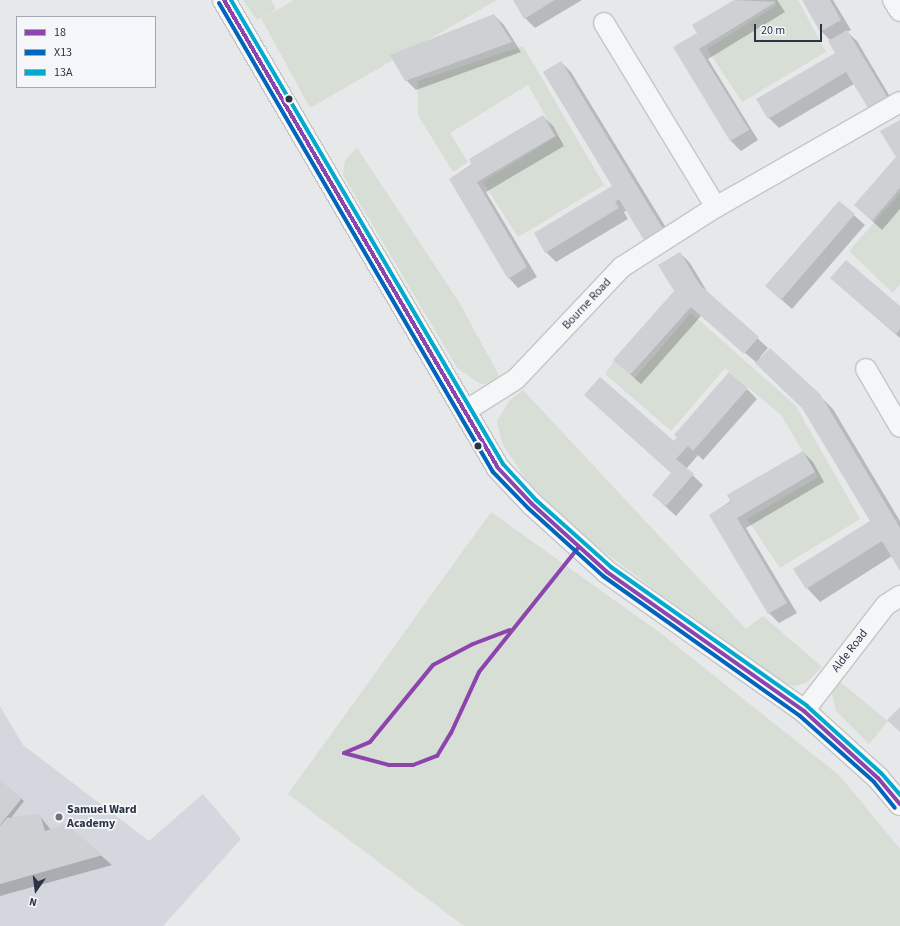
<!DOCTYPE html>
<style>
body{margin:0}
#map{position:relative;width:900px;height:926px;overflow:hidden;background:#e6e8ea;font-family:"Source Sans 3",sans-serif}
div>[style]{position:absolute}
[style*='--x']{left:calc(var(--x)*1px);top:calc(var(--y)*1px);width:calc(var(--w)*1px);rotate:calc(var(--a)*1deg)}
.built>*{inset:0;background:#d4d7dd}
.green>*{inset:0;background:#d6ded6}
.shadow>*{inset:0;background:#0003}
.building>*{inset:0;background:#ced0d3}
.roads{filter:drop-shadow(1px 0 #c4c6c8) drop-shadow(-1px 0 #c4c6c8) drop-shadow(0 1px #c4c6c8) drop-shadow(0 -1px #c4c6c8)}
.street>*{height:20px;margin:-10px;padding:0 10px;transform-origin:10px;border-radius:10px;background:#f5f6f7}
.secondary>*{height:22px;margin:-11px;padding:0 11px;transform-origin:11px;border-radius:11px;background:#f8f8f8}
.bus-1>*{height:4px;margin:-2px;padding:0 2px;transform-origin:2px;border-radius:2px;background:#8e44ad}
.bus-2>*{height:4px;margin:-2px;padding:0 2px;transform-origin:2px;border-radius:2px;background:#0065bd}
.bus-3>*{height:4px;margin:-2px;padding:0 2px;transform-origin:2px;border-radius:2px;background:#00a9ce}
.dots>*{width:11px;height:11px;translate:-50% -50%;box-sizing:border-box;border:2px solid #f4f6f9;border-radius:50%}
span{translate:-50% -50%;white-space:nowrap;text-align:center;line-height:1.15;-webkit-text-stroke:3.5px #f4f6f9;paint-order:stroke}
.street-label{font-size:12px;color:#2b3445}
.poi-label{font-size:12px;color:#2b3445;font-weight:700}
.left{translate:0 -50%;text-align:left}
.legend{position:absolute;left:16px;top:16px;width:140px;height:72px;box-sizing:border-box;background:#f4f6f9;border:1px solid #a4a8b1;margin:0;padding:5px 7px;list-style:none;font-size:12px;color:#2b3445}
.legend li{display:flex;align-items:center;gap:8px;height:20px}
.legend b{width:20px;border:1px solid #a4a8b1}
.north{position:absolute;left:16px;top:870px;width:40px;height:40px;-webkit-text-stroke:3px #f4f6f9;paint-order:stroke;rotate:194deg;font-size:11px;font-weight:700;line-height:16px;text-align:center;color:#2b3445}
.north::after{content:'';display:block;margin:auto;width:14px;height:18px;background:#2b3445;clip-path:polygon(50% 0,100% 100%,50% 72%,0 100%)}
.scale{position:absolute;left:754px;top:24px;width:68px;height:18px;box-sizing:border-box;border:2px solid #2b3445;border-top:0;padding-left:5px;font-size:12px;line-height:14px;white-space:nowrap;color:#2b3445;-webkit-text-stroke:3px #f4f6f9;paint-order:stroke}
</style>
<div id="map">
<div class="built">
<i style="clip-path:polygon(0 706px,23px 745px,149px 841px,203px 794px,241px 839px,163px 926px,0 926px)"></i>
</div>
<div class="green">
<i style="clip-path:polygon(243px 0,271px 0,276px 9px,263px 18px,294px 0,497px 0,310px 108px,261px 18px,257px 20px)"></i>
<i style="clip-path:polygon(775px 0,798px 0,826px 52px,742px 102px,707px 49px,777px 5px)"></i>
<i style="clip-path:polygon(523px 46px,604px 185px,518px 237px,483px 182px,557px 136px,528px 85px,450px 133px,468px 162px,453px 172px,418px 115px,418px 81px)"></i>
<i style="clip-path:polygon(357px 148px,459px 302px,501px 379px,492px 384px,481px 384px,458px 369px,343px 175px,345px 160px)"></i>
<i style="clip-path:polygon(900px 193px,900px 284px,893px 293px,849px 251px)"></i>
<i style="clip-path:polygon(691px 313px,796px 406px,860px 519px,780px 568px,747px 519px,818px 477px,781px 415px,725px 368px,671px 431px,605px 374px,614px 361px,634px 379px)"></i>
<i style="clip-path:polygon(523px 390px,746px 629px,763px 616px,822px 667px,806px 683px,795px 686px,778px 682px,575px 530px,525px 478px,502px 443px,497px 421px,510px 400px)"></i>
<i style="clip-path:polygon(491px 512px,663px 635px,840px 776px,900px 849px,900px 926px,464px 926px,288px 794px)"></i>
<i style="clip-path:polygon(839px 681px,888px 721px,869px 744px,836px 711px,832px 694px)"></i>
</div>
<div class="shadow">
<i style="clip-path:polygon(514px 0,582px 0,535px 28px,525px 18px)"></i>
<i style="clip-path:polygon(736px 0,777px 0,785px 12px,708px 59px,758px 140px,741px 151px,731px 141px,675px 48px,698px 33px,694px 26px)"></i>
<i style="clip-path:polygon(803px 0,833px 0,851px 30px,847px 32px,857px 41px,898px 110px,854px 84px,779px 128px,769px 118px,836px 53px,831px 41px,821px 31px)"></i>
<i style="clip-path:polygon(494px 15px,504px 25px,521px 52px,416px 90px,406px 80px)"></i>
<i style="clip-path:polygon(561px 62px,571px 72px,676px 244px,627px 210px,624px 212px,628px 219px,556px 262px,546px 252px,614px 186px)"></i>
<i style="clip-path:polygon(543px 116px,553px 126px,564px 146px,486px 192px,537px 277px,518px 288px,509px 278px,450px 179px)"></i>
<i style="clip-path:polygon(900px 122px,900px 209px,882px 230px,855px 205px,897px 157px)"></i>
<i style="clip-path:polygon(839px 202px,865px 225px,792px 309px,766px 286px)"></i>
<i style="clip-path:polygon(680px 253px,690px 263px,708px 293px,768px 348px,760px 357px,819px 395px,833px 409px,900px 521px,900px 569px,892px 556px,820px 602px,807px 588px,871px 521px,804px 409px,756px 362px,701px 316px,641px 384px,625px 370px,675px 291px)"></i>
<i style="clip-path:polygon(832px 278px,900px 307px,900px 338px,842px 288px)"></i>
<i style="clip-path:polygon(747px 389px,757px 399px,703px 460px,698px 455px,686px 469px,703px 485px,676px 516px,653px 495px,672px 473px,585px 395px,674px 442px)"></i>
<i style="clip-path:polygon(803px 452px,813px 462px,824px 482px,746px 528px,797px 613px,779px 623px,769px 613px,710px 515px)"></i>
<i style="clip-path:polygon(0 781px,24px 801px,11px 818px,39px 815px,51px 830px,66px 825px,112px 865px,0 896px)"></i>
</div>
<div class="building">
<i style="clip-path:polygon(513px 0,555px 0,524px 19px)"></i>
<i style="clip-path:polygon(734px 0,776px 2px,699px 49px,749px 130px,730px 141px,673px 47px,697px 33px,692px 25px)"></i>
<i style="clip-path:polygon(802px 0,830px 0,841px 20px,820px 32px)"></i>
<i style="clip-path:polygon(494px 14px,512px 42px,405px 81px,390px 55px)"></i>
<i style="clip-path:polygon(847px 30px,889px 100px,870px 111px,846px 72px,768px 119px,756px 99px,835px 53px,828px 41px)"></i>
<i style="clip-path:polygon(561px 61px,666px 234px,647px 245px,619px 199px,615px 202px,619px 208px,545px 253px,534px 233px,612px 186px,543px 72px)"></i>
<i style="clip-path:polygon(543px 115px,555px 136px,477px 182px,527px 267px,508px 279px,449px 179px,472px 165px,469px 159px)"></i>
<i style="clip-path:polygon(900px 120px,900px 188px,872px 221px,854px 205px,896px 157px,880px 131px)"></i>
<i style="clip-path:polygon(839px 201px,855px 214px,781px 300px,765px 286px)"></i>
<i style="clip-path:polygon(680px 252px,700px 285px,759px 337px,744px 354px,691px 307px,630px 375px,613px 360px,674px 291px,658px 265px)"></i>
<i style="clip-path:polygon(846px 260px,900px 306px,900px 329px,896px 334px,830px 278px)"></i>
<i style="clip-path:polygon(770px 348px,820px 394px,900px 528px,900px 571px,882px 541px,806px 589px,793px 569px,870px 521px,802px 408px,755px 363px)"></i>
<i style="clip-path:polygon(729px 372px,748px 388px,693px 451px,688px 446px,676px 459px,694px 474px,666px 506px,652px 495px,671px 473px,584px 395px,600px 377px,674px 441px,677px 437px,674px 435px)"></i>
<i style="clip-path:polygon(803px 451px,815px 472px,737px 518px,787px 603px,768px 614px,709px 515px,731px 502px,727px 495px)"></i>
<i style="clip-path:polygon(900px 707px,900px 732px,887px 720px)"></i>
<i style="clip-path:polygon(0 780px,22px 798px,0 825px)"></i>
<i style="clip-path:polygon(40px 814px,45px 831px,66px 824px,103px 855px,0 884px,0 826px,7px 818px)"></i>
</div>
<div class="roads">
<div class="street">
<i style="--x:893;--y:0;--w:13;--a:58"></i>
<i style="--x:604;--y:23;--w:215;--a:58.7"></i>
<i style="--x:866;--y:369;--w:67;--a:59.6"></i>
<i style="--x:467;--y:410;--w:58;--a:-32.3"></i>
<i style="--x:516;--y:379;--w:154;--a:-46.6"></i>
<i style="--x:622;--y:267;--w:112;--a:-32.6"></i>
<i style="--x:716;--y:207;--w:212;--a:-29.7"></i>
<i style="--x:804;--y:711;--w:134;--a:-52.3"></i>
<i style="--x:886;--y:605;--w:17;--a:-33"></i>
</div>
<div class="secondary">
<i style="--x:224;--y:0;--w:542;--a:59.65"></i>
<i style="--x:498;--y:468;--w:50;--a:46.6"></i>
<i style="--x:532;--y:504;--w:101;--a:42.2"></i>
<i style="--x:607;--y:572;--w:241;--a:35.2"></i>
<i style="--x:804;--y:711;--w:100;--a:42.2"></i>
<i style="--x:878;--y:778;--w:34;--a:50"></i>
</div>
</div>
<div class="bus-1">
<i style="--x:224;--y:0;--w:542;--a:59.65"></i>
<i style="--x:498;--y:468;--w:50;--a:46.6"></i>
<i style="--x:532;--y:504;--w:101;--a:42.2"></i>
<i style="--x:607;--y:572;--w:241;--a:35.2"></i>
<i style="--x:804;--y:711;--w:100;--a:42.2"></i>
<i style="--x:878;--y:778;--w:34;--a:50"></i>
<i style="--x:344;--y:753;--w:47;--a:14.9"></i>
<i style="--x:389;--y:765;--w:24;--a:0"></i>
<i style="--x:413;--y:765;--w:26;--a:-21"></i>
<i style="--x:437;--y:756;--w:27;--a:-59"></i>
<i style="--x:451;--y:733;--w:67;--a:-65.3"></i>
<i style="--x:479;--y:672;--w:159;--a:-51.4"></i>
<i style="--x:344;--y:753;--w:28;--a:-23"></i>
<i style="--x:370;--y:742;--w:99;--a:-50.7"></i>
<i style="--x:433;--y:665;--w:45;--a:-27.7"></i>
<i style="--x:473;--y:644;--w:39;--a:-21"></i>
</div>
<div class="bus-2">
<i style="--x:219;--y:3;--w:543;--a:59.71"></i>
<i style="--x:493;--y:472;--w:50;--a:45.8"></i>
<i style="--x:528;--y:508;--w:101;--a:42.2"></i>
<i style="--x:603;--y:576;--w:242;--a:35.4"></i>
<i style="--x:800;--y:716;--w:99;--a:41.7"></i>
<i style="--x:874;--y:782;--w:33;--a:51"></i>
</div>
<div class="bus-3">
<i style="--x:231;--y:0;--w:538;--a:59.62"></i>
<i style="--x:503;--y:464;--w:49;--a:47.5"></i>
<i style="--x:536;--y:500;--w:101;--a:41.8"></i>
<i style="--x:611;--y:567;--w:240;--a:35.3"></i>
<i style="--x:807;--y:706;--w:101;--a:42.2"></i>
<i style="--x:882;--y:774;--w:28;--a:49"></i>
</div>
<div class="dots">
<i style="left:289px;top:99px;background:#2b3445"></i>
<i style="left:478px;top:446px;background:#2b3445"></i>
<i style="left:59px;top:817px;background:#6c737f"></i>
</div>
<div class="street-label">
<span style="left:587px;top:304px;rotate:-47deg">Bourne Road</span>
<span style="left:850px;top:651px;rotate:-52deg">Alde Road</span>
</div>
<div class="poi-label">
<span class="left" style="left:67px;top:817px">Samuel Ward<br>Academy</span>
</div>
<ul class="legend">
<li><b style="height:5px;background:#8e44ad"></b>18</li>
<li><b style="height:5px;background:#0065bd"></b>X13</li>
<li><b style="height:5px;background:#00a9ce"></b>13A</li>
</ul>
<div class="north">N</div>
<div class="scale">20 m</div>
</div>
